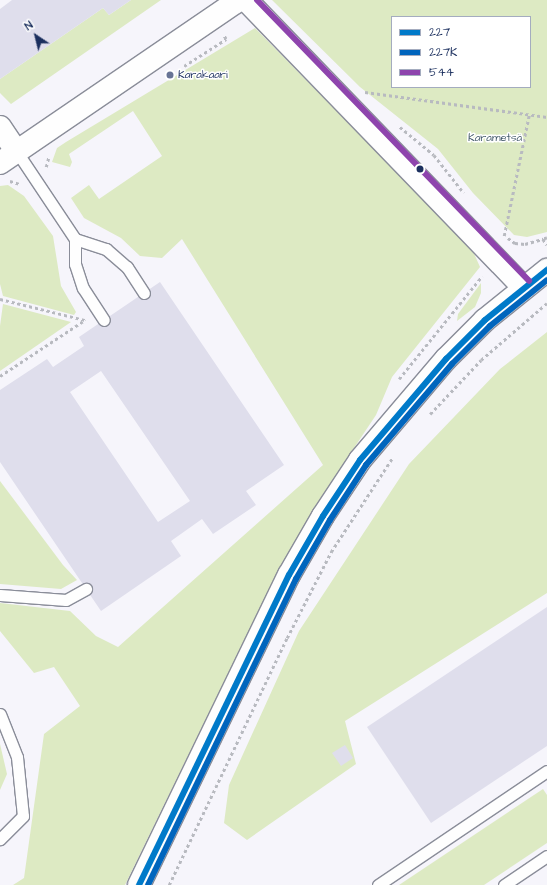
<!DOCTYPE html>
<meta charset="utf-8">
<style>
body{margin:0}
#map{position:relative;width:547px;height:885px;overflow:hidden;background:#f6f5fb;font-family:"Architects Daughter",sans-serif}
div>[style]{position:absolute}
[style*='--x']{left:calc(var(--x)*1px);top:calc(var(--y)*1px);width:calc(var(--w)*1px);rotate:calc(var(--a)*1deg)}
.green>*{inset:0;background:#ddeac3}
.building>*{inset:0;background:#dfdeec}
.path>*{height:2.5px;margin-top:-1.25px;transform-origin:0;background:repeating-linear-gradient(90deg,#b8bac0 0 3px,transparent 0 6px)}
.roads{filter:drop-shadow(1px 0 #8a8d99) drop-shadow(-1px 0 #8a8d99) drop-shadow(0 1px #8a8d99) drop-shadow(0 -1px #8a8d99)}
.service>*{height:11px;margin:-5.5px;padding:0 5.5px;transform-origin:5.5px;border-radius:5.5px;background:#fefefe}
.minor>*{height:22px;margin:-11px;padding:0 11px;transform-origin:11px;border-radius:11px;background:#fefefe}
.tertiary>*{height:22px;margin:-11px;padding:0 11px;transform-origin:11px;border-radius:11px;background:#fefefe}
.bus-1>*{height:6px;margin:-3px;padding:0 3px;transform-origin:3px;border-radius:3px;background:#007ac9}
.bus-2>*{height:6px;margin:-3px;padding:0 3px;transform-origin:3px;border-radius:3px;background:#0065bd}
.bus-3>*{height:6px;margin:-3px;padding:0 3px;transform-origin:3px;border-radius:3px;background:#8e44ad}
.dots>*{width:11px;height:11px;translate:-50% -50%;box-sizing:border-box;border:2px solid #fff;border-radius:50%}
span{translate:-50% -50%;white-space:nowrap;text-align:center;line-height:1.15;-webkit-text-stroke:3px #fff;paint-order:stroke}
.poi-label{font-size:11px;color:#1b2f5e}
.left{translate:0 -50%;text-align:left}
.park-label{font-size:11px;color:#465c6c}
.legend{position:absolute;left:391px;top:16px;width:140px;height:72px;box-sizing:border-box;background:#fff;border:1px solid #a4acbf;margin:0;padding:5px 7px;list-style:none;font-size:12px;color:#1b2f5e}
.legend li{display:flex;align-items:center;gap:8px;height:20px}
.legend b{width:20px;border:1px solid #a4acbf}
.north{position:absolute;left:16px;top:16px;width:40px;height:40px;-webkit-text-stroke:3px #fff;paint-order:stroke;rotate:325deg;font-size:11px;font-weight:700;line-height:16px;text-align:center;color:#1b2f5e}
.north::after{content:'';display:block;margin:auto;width:14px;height:18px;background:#1b2f5e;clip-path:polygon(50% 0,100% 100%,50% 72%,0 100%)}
</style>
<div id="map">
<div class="green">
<i style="clip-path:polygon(131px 0,161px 0,11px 104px,0 93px,0 79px,103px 8px,109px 15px)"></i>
<i style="clip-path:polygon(evenodd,272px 0,547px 0,547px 232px,527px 237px,514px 235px,473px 193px,438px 149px,360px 87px,272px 0,392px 17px,530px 17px,530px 87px,392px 87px,392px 17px)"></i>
<i style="clip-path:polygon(255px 28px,472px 249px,480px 267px,392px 377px,376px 415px,314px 508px,274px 579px,125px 885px,13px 885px,24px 878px,44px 734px,80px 706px,54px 667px,34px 673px,0 631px,0 603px,70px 611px,96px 636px,118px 647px,323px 465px,182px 239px,162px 258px,140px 256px,121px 238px,84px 218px,71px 198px,89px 185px,99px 199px,162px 156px,133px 111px,69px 154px,72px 162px,70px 167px,52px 162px,57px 148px,66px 142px)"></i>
<i style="clip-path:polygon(8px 185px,24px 196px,53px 236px,61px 286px,76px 312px,74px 315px,3px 296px,0 284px,0 186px)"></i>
<i style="clip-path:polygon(481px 283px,481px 293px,475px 307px,457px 321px,458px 314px)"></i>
<i style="clip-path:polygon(3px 304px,71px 322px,0 371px,0 326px)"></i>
<i style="clip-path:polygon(547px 332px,547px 593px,345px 721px,356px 764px,247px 840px,224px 823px,229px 785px,299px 631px,409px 464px,500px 369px)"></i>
<i style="clip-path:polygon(0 481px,63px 565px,77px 580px,61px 589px,0 584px)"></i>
<i style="clip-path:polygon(0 744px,7px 774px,0 790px)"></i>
<i style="clip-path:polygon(543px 789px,547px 795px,547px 843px,484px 885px,399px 885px)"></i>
</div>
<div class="building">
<i style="clip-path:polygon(12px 0,131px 0,109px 15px,103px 8px,0 79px,0 9px)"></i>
<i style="clip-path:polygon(evenodd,160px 282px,284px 465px,246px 491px,256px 505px,213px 534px,202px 519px,171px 541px,181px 556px,101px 611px,0 462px,0 390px,47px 359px,53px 367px,84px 346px,79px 337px,160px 282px,101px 371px,190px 501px,158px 522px,70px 392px,101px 371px)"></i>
<i style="clip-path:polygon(547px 607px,547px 746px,431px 823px,367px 727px)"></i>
<i style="clip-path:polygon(345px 745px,353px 758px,341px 766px,332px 753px)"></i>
</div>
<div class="path">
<i style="--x:184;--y:66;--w:50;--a:-32.7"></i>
<i style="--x:226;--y:39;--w:4;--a:-124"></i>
<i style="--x:365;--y:92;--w:184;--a:7.8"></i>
<i style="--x:400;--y:127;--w:44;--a:39.5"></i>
<i style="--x:434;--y:155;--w:48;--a:51.7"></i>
<i style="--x:46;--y:167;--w:11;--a:-75"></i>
<i style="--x:10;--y:181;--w:10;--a:17"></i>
<i style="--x:504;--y:236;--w:124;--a:-78.3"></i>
<i style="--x:508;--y:238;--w:9;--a:36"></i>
<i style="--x:515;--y:243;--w:10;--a:6"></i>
<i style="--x:525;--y:244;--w:19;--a:-16"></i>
<i style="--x:547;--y:238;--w:4;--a:166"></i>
<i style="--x:543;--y:239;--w:7;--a:56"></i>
<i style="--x:0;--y:299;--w:88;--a:13.9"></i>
<i style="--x:0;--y:376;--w:102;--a:-33.4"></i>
<i style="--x:399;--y:379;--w:132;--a:-51.1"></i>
<i style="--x:430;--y:414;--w:74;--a:-46.6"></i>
<i style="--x:481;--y:360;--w:87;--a:-40.8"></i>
<i style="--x:169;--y:885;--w:274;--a:-64.5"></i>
<i style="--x:287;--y:638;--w:97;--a:-62.9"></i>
<i style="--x:331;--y:552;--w:113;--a:-56.9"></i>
</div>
<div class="roads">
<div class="service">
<i style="--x:17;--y:152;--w:105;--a:56.3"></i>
<i style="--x:75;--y:239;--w:25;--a:90"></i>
<i style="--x:75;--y:264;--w:25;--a:72"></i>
<i style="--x:83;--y:288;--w:38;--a:57"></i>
<i style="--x:75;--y:239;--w:33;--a:18"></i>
<i style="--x:106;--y:249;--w:28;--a:41"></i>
<i style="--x:127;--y:267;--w:31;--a:57"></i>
<i style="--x:0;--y:595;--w:66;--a:4.3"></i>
<i style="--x:66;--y:600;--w:23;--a:-29"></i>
<i style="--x:0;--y:714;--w:46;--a:68.4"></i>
<i style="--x:17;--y:757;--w:59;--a:84.2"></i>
<i style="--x:23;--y:816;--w:33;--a:135"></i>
<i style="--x:378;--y:885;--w:204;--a:-34"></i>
<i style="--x:504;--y:885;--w:52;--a:-34"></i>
</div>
<div class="minor">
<i style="--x:0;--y:127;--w:30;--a:56"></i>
<i style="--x:0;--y:163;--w:289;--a:-34.3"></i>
</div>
<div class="tertiary">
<i style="--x:246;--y:0;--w:399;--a:46"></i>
<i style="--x:139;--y:885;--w:344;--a:-64.2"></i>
<i style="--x:289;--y:575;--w:68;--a:-60"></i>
<i style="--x:323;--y:516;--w:67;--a:-56.5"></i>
<i style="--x:360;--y:460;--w:133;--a:-49.6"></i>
<i style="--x:446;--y:359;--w:55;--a:-45"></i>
<i style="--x:485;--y:320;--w:80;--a:-38.9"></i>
</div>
</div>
<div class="bus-1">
<i style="--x:139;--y:885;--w:344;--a:-64.2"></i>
<i style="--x:289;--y:575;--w:68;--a:-60"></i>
<i style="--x:323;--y:516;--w:67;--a:-56.5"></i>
<i style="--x:360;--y:460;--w:133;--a:-49.6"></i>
<i style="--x:446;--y:359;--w:55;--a:-45"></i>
<i style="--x:485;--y:320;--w:80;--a:-38.9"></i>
</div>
<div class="bus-2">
<i style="--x:148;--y:885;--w:340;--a:-64.2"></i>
<i style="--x:296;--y:579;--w:68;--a:-60"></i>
<i style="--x:330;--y:520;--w:66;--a:-56.8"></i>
<i style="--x:366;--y:465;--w:133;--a:-49.6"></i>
<i style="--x:452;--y:364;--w:54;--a:-45"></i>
<i style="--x:490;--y:326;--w:73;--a:-38.9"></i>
</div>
<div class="bus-3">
<i style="--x:257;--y:0;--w:391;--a:45.9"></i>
</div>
<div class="dots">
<i style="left:170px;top:75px;background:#687495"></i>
<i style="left:420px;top:169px;background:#1b2f5e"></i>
</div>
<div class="poi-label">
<span class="left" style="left:178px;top:75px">Karakaari</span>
</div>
<div class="park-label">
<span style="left:495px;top:138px">Karametsä</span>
</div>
<ul class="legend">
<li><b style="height:5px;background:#007ac9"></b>227</li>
<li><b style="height:5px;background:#0065bd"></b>227K</li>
<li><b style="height:5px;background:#8e44ad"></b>544</li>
</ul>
<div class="north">N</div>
</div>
